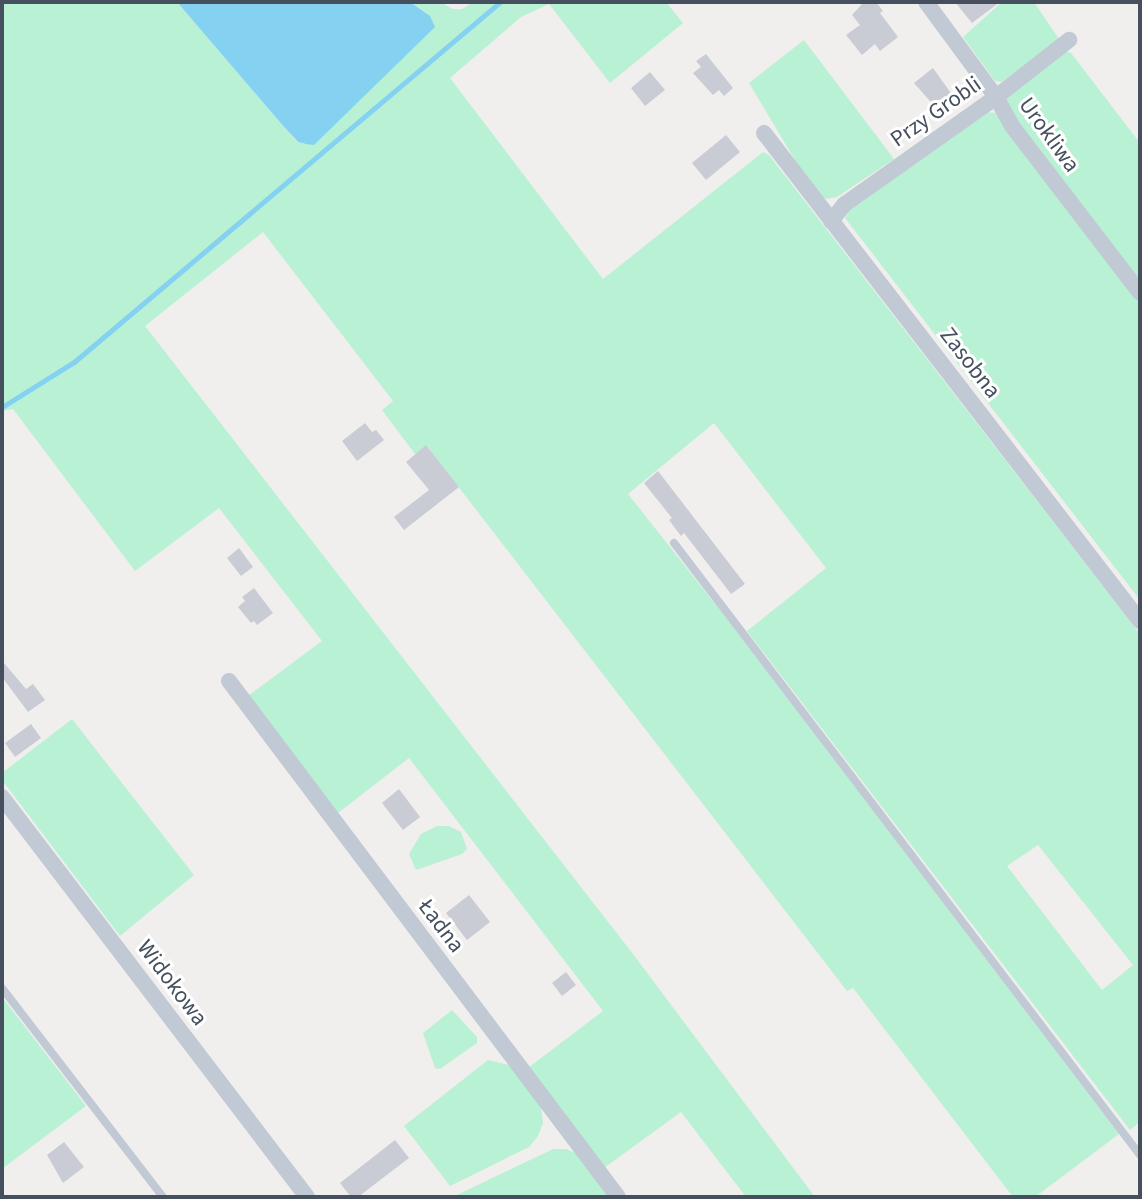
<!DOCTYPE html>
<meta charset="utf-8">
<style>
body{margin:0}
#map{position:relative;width:1142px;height:1199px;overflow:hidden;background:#f1eeee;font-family:"Source Sans 3",sans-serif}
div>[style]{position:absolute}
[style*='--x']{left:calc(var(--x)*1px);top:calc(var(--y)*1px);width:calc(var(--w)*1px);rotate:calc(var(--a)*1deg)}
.green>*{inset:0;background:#b9f1d4}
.water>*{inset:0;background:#84d1f1}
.stream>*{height:5px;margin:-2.5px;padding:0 2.5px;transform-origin:2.5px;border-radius:2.5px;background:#84d1f1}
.building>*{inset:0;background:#c9ccd4}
.lane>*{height:8px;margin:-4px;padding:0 4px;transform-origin:4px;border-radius:4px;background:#c0c9d4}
.street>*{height:16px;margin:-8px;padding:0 8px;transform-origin:8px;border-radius:8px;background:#c0c9d4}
span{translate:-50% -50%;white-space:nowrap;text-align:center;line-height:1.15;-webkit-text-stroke:6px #fff;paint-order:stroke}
.street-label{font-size:23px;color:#454f5d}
.frame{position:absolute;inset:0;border:4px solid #454f5d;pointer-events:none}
</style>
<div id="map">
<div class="green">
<i style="clip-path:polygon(evenodd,2px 2px,177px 2px,297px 142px,306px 144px,430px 16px,410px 2px,440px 2px,453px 9px,462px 9px,473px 2px,666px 2px,683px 23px,610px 83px,549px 4px,521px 17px,450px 78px,603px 279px,763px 152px,769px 155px,1140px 634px,1140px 1122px,1130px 1130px,747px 631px,826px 568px,714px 423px,628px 494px,723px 614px,1119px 1134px,1035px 1197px,1013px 1197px,853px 988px,847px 991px,427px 446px,415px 454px,382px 410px,393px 401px,263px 232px,145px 326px,633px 954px,815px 1197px,746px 1197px,681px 1112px,604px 1168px,528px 1068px,603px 1011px,409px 758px,338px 813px,248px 696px,322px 641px,219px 508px,135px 571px,13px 409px,2px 411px,2px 2px,1038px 845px,1133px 965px,1102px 990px,1007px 866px,1038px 845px)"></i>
<i style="clip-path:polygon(1002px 2px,1034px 2px,1059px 39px,1002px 82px,995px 81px,963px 37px)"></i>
<i style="clip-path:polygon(804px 40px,894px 159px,837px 197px,826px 199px,814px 192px,749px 83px)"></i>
<i style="clip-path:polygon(1066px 51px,1071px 53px,1140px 143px,1140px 283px,1004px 106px,1006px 99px)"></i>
<i style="clip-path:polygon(986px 112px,995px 113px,1140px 302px,1140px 600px,845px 218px,849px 211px)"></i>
<i style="clip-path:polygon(72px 719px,194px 875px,120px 936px,2px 780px,2px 773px)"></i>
<i style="clip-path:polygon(437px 826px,449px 826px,461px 832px,467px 849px,462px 854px,416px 870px,409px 854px,421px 834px)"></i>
<i style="clip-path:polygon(2px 997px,86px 1106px,2px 1169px)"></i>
<i style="clip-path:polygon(452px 1010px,477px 1037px,477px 1043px,440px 1069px,435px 1068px,423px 1033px)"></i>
<i style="clip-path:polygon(488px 1060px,513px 1066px,541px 1107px,543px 1123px,538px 1136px,529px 1147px,450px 1186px,404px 1126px)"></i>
<i style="clip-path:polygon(553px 1149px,566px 1149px,578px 1154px,610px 1197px,457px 1195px)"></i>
</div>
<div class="water">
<i style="clip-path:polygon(177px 2px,410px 2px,430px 16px,435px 27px,314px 145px,306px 144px,298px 142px,285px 128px)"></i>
</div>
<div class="stream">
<i style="--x:2;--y:407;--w:85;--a:-32"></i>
<i style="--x:74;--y:362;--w:558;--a:-40.2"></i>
</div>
<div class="building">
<i style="clip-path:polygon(864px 2px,876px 2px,883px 11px,880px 13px,898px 37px,880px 51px,875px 44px,862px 55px,846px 35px,860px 25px,852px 15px)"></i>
<i style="clip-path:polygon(955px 2px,1000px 2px,972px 23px)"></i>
<i style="clip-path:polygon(706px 54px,733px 88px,724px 96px,719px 90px,713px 95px,693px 73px,701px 67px,696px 61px)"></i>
<i style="clip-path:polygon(933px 68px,953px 96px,937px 109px,914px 83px)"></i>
<i style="clip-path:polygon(650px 72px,665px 90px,645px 106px,631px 88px)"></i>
<i style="clip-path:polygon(726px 135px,740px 152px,706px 180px,692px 163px)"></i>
<i style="clip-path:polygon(365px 423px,372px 432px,376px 430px,384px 440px,357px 461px,342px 441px)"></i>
<i style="clip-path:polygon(426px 445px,459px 487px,404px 530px,394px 517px,429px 490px,406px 462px)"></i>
<i style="clip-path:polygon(658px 471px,745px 584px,731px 594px,684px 533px,681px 536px,669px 520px,672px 518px,644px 483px)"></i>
<i style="clip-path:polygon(239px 548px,253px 567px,241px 576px,227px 558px)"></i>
<i style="clip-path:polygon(254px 588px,273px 613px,257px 625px,254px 621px,251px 623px,238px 607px,245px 601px,242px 597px)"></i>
<i style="clip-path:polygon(3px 662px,26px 689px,33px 684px,45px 700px,28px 712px,2px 677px)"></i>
<i style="clip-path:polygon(31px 724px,41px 738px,15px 757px,5px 743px)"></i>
<i style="clip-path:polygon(399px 789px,420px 817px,403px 830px,382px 803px)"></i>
<i style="clip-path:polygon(469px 895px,490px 922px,467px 940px,446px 913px)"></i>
<i style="clip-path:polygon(566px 972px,576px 985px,562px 996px,552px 983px)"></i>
<i style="clip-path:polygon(395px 1140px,409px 1158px,358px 1197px,351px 1197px,340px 1183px)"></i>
<i style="clip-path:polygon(64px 1142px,84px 1167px,63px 1183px,47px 1155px)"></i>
</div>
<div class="lane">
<i style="--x:674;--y:543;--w:769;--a:52.71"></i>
<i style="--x:2;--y:988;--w:264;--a:52.4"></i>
</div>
<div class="street">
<i style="--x:926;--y:2;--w:118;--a:53.6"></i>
<i style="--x:996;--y:97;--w:33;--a:61"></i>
<i style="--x:1012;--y:126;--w:210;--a:52.5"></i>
<i style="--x:764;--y:133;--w:616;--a:52.39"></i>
<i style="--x:831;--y:221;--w:22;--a:-51"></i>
<i style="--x:845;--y:204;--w:185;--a:-35.3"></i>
<i style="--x:996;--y:97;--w:93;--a:-38"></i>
<i style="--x:229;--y:681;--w:646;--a:52.99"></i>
<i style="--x:2;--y:797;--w:503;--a:52.67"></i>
</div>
<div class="street-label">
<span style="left:936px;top:112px;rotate:-35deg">Przy Grobli</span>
<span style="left:1049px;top:135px;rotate:54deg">Urokliwa</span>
<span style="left:970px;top:363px;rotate:52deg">Zasobna</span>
<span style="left:441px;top:926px;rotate:53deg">Ładna</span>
<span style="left:172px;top:983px;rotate:53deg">Widokowa</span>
</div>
<div class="frame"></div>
</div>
